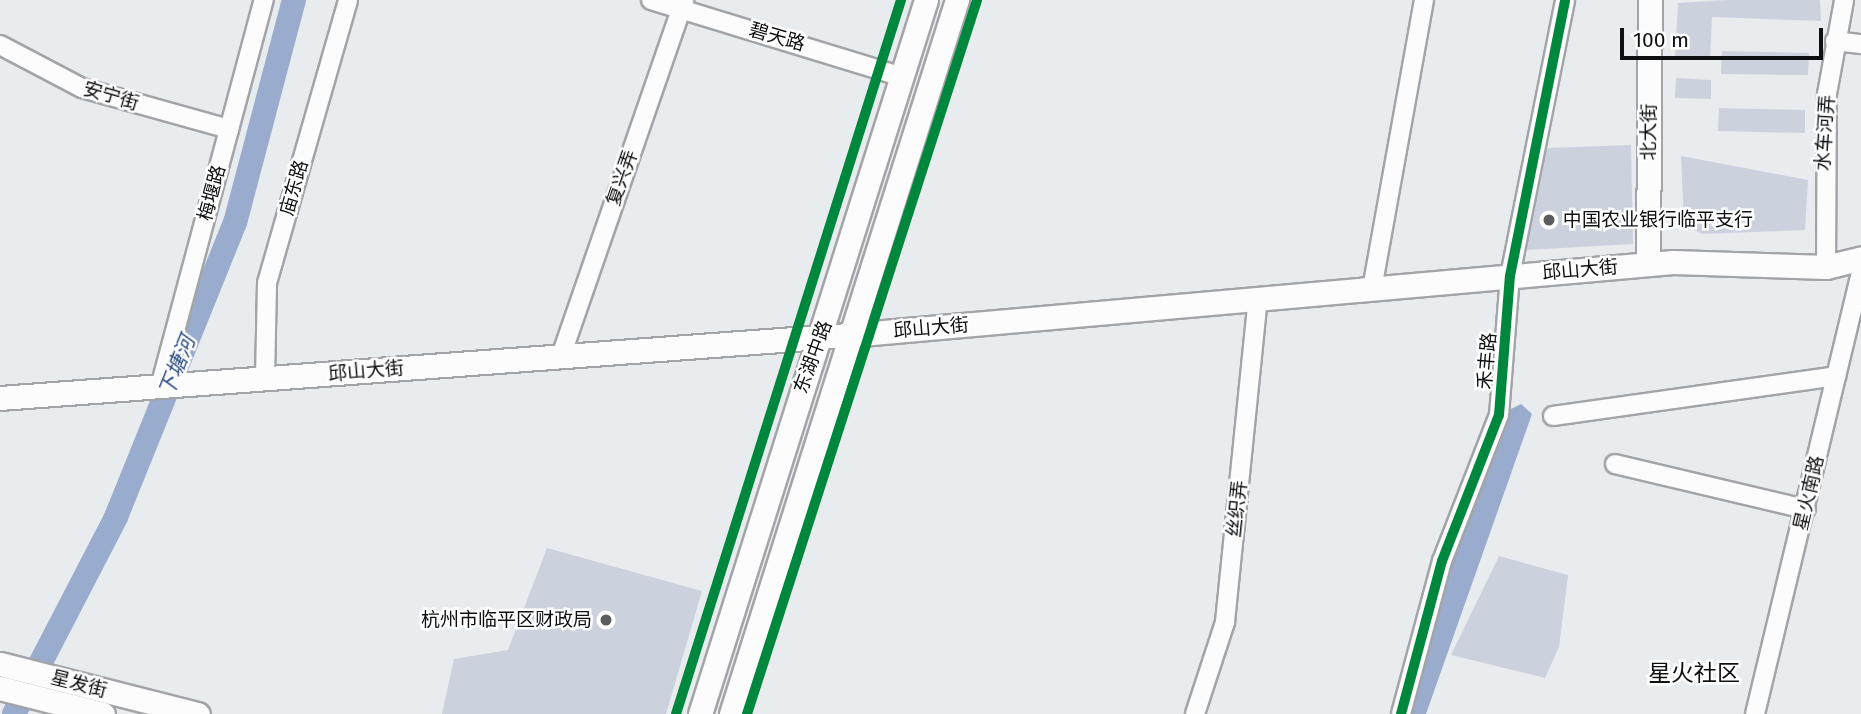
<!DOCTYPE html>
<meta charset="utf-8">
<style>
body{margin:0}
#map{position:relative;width:1861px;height:714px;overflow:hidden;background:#e9ecef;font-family:"Fira Sans","Noto Sans SC",sans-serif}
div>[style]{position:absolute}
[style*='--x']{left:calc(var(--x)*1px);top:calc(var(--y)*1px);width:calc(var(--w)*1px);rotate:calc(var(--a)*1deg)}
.water>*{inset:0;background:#99acce}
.river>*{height:24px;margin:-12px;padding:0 12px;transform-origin:12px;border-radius:12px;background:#99acce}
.building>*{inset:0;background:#cbd2dd}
.roads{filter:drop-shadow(2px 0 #a3a4a7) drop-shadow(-2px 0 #a3a4a7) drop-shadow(0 2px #a3a4a7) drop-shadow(0 -2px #a3a4a7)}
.minor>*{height:18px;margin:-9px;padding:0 9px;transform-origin:9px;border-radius:9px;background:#fcfcfd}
.major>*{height:23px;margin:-11.5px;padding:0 11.5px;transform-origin:11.5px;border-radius:11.5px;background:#fcfcfd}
.cycleway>*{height:10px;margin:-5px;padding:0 5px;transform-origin:5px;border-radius:5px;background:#00873e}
.dots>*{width:19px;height:19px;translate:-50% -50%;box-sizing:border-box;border:4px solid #fff;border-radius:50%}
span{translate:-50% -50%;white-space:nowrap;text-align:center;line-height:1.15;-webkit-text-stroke:5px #fff;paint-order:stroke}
.street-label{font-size:19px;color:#0e0f11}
.poi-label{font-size:19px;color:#0e0f11}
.left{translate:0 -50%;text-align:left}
.right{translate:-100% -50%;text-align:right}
.water-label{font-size:21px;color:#2b4b87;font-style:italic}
.quarter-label{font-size:23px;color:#0e0f11}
.scale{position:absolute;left:1620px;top:28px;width:203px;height:32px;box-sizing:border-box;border:4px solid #0e0f11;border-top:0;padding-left:9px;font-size:21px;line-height:24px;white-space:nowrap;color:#0e0f11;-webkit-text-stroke:5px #fff;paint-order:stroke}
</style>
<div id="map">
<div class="water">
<i style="clip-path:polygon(1521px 404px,1532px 414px,1426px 714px,1407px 714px,1449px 563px,1509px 410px)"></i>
</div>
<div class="river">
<i style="--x:14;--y:714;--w:222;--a:-62.6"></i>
<i style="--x:116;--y:517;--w:317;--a:-68"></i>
<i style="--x:235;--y:223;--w:231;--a:-75.2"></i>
</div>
<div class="building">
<i style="clip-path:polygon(1727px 0,1820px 0,1821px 21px,1712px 17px,1710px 59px,1675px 58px,1678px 3px)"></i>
<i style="clip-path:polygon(1722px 51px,1809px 53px,1808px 75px,1721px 74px)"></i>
<i style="clip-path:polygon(1676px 78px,1711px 80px,1711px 99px,1675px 98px)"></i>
<i style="clip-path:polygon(1719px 108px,1805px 110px,1805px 133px,1718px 131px)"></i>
<i style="clip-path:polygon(1631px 145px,1633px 244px,1527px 250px,1547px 148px)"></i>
<i style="clip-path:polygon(1681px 156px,1808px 180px,1805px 230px,1702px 234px,1684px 224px)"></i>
<i style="clip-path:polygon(547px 548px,702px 591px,666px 714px,442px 714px,454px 659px,508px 650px)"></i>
<i style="clip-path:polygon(1499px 556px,1568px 575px,1559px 647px,1545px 678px,1451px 655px)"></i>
</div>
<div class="roads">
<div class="minor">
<i style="--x:651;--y:0;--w:264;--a:17"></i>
<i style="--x:1835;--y:41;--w:26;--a:7"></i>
<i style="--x:0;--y:45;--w:93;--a:27.7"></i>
<i style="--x:82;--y:88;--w:153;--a:15.6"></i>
<i style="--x:1826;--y:267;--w:173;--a:-89.7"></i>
<i style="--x:1827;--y:94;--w:96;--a:-79.7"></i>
<i style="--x:1372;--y:289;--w:294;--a:-79.8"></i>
<i style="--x:561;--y:356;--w:377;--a:-70.9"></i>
<i style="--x:265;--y:379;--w:96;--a:-88.8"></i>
<i style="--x:267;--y:283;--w:294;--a:-74"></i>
<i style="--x:160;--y:387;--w:401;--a:-75"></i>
<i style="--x:1553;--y:416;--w:286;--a:-8"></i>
<i style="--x:1615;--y:464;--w:196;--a:13.3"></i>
<i style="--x:1195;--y:714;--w:97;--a:-71.9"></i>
<i style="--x:1225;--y:622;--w:325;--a:-84.2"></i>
<i style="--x:1401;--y:714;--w:158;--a:-75"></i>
<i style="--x:1442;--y:561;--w:157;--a:-68.7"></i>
<i style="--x:1499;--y:415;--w:139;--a:-85.5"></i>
<i style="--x:1510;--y:276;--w:281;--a:-78.7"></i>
<i style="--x:1755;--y:714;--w:456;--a:-76.5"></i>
</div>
<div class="major">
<i style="--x:1648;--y:264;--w:264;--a:-89.6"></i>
<i style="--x:0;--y:398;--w:863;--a:-4.25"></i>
<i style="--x:861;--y:334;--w:815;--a:-5.07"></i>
<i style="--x:1673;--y:262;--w:153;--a:1.9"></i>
<i style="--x:1826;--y:267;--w:36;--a:-14"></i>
<i style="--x:0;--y:664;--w:204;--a:14.2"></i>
<i style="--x:0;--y:688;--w:106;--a:14.2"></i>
<i style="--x:700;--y:714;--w:749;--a:-72.44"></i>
<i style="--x:731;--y:714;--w:749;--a:-72.44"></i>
</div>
</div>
<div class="cycleway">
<i style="--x:676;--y:714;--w:749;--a:-72.51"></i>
<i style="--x:747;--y:714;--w:750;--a:-72.14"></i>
<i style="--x:1401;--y:714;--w:158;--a:-75"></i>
<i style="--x:1442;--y:561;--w:157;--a:-68.7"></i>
<i style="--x:1499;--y:415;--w:139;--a:-85.5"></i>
<i style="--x:1510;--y:276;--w:281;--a:-78.7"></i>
</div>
<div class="dots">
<i style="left:1549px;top:220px;background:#5b5c5f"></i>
<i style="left:606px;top:620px;background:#5b5c5f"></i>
</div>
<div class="street-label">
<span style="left:777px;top:37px;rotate:16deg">碧天路</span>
<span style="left:111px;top:96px;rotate:16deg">安宁街</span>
<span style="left:1649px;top:132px;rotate:-90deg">北大街</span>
<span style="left:1825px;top:133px;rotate:-86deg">水车河弄</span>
<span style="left:622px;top:178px;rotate:-71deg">复兴弄</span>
<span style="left:294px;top:188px;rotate:-74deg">庙东路</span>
<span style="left:212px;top:193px;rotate:-75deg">梅堰路</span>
<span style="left:1580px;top:270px;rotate:-5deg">邱山大街</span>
<span style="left:931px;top:328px;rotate:-5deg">邱山大街</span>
<span style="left:813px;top:357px;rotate:-70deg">东湖中路</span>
<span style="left:1487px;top:361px;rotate:-85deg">禾丰路</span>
<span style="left:366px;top:371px;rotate:-5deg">邱山大街</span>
<span style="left:1809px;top:493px;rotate:-77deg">星火南路</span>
<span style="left:1237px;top:509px;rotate:-84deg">丝织弄</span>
<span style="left:79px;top:684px;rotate:14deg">星发街</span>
</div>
<div class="poi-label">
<span class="left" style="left:1563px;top:220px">中国农业银行临平支行</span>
<span class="right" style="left:592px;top:620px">杭州市临平区财政局</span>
</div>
<div class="water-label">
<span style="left:177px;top:366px;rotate:-68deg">下塘河</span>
</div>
<div class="quarter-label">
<span style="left:1694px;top:673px">星火社区</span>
</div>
<div class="scale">100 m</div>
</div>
